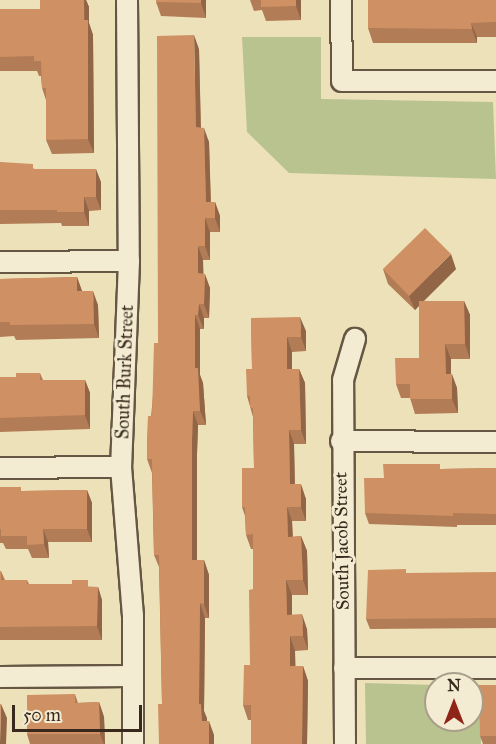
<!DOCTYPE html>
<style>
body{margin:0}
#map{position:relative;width:496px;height:744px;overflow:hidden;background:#ede1ba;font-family:"IM FELL Great Primer",serif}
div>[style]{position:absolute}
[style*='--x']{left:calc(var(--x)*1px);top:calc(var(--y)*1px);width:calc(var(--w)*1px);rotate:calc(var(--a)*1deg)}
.green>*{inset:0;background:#b8c390}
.roads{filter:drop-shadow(2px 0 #655744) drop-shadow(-2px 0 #655744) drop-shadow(0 2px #655744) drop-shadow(0 -2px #655744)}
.street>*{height:20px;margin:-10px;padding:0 10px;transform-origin:10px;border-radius:10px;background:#f3ecd2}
.wall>*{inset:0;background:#b27c56}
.shaded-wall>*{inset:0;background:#916546}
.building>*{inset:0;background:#cf9064}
span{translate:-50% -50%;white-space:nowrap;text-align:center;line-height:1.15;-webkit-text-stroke:6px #f3ecd2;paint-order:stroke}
.street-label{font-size:18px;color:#38291c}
.north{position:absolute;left:424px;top:672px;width:60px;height:60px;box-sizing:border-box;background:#f3ecd2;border:2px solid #a89e89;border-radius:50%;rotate:0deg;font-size:16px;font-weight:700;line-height:24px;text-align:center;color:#38291c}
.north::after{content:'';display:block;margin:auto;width:21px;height:27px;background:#8f2418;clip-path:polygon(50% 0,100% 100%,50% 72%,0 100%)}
.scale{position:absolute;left:12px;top:705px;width:130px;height:27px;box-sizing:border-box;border:3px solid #38291c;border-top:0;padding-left:8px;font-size:18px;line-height:21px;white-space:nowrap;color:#38291c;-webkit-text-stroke:4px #f3ecd2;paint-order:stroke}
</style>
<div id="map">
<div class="green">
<i style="clip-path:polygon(242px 37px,321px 37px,321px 99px,493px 102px,496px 179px,289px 173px,247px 132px)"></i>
<i style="clip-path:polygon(365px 683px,436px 685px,436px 720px,472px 720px,472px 685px,480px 685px,481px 744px,366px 744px)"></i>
</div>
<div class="roads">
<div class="street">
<i style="--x:127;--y:0;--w:261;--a:89.6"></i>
<i style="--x:129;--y:261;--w:206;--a:92.2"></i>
<i style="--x:121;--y:467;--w:148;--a:85.4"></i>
<i style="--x:133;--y:615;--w:129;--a:90"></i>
<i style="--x:341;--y:0;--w:81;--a:89.3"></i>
<i style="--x:342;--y:81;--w:154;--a:0"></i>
<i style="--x:0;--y:262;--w:129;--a:-0.4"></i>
<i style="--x:341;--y:441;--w:155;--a:0.4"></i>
<i style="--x:0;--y:468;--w:121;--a:-0.5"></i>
<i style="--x:344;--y:668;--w:152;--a:0"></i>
<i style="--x:0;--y:677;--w:133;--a:-0.4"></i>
<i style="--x:345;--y:744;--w:364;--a:-90.3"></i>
<i style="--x:343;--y:380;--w:43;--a:-73.7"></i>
</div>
</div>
<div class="wall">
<i style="clip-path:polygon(40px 0,86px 0,89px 7px,89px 23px,93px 35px,94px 153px,52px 154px,46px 140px,46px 100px,42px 88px,41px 76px,39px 76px,37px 71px,0 71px,0 9px,40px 9px)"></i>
<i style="clip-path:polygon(206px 0,206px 18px,161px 16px,156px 2px)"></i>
<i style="clip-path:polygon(250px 0,301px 0,301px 20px,266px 21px,262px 10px,254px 11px)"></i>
<i style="clip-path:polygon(496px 0,496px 37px,477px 37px,477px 43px,373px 43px,368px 28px)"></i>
<i style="clip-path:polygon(199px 49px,201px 128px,209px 142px,211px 202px,215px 202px,220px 216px,220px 232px,210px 232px,210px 260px,203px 260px,203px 274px,210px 288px,209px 318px,204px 318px,204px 329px,200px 329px,200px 375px,203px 383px,206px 425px,198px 425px,197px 454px,197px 560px,204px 560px,209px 575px,209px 618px,205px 618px,204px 711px,207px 721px,214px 735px,162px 704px,159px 567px,154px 555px,152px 473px,147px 459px,158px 343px)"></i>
<i style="clip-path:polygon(0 162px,101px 182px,101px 210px,89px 211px,89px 226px,62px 226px,61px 223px,0 224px)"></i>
<i style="clip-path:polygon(383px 269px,456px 269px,423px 301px,464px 301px,470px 315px,470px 359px,451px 359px,451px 374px,457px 388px,458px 413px,415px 414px,410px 398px,401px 398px,396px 384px,419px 358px,419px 305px,415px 310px,388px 284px)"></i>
<i style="clip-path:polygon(77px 277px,82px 291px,98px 305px,99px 338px,16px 340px,14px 336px,0 337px,0 279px)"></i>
<i style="clip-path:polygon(251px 318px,306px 331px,306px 351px,292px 352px,292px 369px,299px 369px,305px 383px,306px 444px,294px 444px,295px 484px,306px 499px,306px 521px,292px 521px,293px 537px,301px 536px,307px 551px,308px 595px,292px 595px,292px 615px,307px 629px,308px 650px,295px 651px,295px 666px,303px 666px,308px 681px,307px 744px,251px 744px,251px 720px,248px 720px,243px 705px,250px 665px,253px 589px,253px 549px,251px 549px,246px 535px,245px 516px,242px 507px,254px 468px,253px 417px,247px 396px,252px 369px)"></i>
<i style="clip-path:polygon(40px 373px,43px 380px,85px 380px,90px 393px,90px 429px,0 432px,0 377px,16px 377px)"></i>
<i style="clip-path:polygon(496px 468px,496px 525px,457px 525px,457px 527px,369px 524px,365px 513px,384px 478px,441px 469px)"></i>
<i style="clip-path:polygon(0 487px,22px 491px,87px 490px,92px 503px,92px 542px,48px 542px,49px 558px,32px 558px,28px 549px,6px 549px,3px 543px,0 543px)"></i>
<i style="clip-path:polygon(0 571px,1px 571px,5px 580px,27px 580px,29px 584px,98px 587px,102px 600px,102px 640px,0 640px)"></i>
<i style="clip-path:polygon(496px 572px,496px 628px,370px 629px,366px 619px)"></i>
<i style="clip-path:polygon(496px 685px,496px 744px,483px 744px,480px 736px)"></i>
<i style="clip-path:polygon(75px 694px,78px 703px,99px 702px,104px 717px,105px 744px,30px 744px,27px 734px)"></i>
</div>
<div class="shaded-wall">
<i style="clip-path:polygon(84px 0,86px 0,89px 7px,89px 23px,93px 35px,94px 153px,88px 139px)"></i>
<i style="clip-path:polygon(201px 0,206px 0,206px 18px,201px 3px)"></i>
<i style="clip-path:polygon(296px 0,301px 0,301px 20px,296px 6px)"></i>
<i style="clip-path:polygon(471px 23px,477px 37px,477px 43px,472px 29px)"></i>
<i style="clip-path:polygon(194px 35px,199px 49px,201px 142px,196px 127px)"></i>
<i style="clip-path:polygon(204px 128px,209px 142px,211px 216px,206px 202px)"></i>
<i style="clip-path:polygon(96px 169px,101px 182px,101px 210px,96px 197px)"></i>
<i style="clip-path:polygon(84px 197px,89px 211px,89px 226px,84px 212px)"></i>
<i style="clip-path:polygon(215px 202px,220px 216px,220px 232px,215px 218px)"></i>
<i style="clip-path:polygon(205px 218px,210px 232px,210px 260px,205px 246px)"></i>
<i style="clip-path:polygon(198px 246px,203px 260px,204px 288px,198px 273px)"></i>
<i style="clip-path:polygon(451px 254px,456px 269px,415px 310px,409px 296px)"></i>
<i style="clip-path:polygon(205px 274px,210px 288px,209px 318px,204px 304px)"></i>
<i style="clip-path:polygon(77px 277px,82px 291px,77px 291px)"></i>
<i style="clip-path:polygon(93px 291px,98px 305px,99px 338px,94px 324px)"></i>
<i style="clip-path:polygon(464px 301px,470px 315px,470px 359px,465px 344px)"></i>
<i style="clip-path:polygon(199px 304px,204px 318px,204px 329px,198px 315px)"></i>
<i style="clip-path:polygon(195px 315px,200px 329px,200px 375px,203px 383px,206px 425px,200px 411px,195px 368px)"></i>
<i style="clip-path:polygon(300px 317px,306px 331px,306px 351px,301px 337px)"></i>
<i style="clip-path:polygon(287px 337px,292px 352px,292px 383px,287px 369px)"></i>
<i style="clip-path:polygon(445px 344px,451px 359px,451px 388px,446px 374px)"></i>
<i style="clip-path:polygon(299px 369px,305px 383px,306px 444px,301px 430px)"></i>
<i style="clip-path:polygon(452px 374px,457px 388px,458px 413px,452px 399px)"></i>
<i style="clip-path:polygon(85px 380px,90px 393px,90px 429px,85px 415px)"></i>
<i style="clip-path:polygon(193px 411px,198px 425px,197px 454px,197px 575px,192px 560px,192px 440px)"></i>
<i style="clip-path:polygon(289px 430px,294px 444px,295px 499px,290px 484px)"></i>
<i style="clip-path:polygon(301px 484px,306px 499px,306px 521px,301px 507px)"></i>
<i style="clip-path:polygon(87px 490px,92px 503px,92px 542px,87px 529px)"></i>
<i style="clip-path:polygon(287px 507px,292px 521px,293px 551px,288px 537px)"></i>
<i style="clip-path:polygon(43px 529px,48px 542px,49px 558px,44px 544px)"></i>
<i style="clip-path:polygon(301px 536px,307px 551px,308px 595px,303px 580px)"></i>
<i style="clip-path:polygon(204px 560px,209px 575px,209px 618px,204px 604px)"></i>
<i style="clip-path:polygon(286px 580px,292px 595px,292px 629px,287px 615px)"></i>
<i style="clip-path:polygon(98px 587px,102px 600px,102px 640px,97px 626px)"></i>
<i style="clip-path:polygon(200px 603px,205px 618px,204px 711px,207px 718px,207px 735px,202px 721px,199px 704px)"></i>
<i style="clip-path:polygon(302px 614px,307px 629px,308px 650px,303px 636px)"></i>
<i style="clip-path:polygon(290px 636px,295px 651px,296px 681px,290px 666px)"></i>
<i style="clip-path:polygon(303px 666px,308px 681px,307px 744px,302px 744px)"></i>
<i style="clip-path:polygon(99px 702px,104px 717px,105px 744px,104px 744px,100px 734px)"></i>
<i style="clip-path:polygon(1px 704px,7px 718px,6px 744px,0 744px)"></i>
<i style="clip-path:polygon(209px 721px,214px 735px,214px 744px,209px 744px)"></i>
</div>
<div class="building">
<i style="clip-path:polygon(40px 0,84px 0,84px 20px,88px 20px,88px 139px,46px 140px,46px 88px,42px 88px,41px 61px,34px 61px,34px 56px,0 57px,0 9px,40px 9px)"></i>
<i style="clip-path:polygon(156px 0,201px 0,201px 3px,156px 2px)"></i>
<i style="clip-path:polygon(261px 0,296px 0,296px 6px,261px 7px)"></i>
<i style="clip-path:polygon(368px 0,496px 0,496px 22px,471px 23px,472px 29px,368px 28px)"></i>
<i style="clip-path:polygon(194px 35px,196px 127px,204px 128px,206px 202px,215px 202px,215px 218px,205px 218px,205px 246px,198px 246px,198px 273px,205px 274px,204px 304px,199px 304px,198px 315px,195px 315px,195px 368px,198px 368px,200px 411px,193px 411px,192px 440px,192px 560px,204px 560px,204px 604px,200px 603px,199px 704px,201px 704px,202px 721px,209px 721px,209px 744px,159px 744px,158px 704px,162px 704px,159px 555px,154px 555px,152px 459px,147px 459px,147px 437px,148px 416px,152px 416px,154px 343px,158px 343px,157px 36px)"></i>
<i style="clip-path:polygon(0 162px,33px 164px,33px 169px,96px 169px,96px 197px,84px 197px,84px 212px,57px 212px,57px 210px,0 210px)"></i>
<i style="clip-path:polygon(425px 228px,451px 254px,409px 296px,383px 269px)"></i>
<i style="clip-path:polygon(77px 277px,77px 291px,93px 291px,94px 324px,10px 325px,10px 322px,0 322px,0 279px)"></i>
<i style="clip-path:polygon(419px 301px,464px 301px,465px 344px,445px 344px,446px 374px,452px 374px,452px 399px,410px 399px,410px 384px,396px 384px,395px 358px,419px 358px)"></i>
<i style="clip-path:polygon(300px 317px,301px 337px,287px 337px,287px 369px,299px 369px,301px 430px,289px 430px,290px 484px,301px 484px,301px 507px,287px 507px,288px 537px,301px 536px,303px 580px,286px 580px,287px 615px,302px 614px,303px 636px,290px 636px,290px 666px,303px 666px,302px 744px,251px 744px,251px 705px,243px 705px,244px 665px,250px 665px,249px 590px,253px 589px,253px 534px,246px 535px,245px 507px,242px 507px,242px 468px,254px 468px,253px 408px,250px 408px,250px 396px,247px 396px,246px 369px,252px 369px,251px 318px)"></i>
<i style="clip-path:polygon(16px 373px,40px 373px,40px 380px,85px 380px,85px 415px,0 418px,0 377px,16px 377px)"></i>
<i style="clip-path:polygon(383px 464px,440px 464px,440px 469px,496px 468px,496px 514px,453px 513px,453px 516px,365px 513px,364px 478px,384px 478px)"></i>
<i style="clip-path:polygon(0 487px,21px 487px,21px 491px,87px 490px,87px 529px,43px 529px,44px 544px,27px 545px,27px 536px,1px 536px,1px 529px,0 529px)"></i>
<i style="clip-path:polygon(406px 569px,406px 573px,496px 572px,496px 618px,366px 619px,368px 570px)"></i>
<i style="clip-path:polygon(0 571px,1px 571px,1px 580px,27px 580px,27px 584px,72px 584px,72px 580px,88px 580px,88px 587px,98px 587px,97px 626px,0 627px)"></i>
<i style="clip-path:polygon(479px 685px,496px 685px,496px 736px,480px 736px)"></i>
<i style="clip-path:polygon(75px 694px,75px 703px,99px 702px,100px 734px,27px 734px,27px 695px)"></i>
<i style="clip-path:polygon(0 704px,1px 704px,0 735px)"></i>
</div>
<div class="street-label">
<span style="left:125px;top:372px;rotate:-88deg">South Burk Street</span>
<span style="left:342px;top:541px;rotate:-91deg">South Jacob Street</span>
</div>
<div class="north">N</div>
<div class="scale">50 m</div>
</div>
